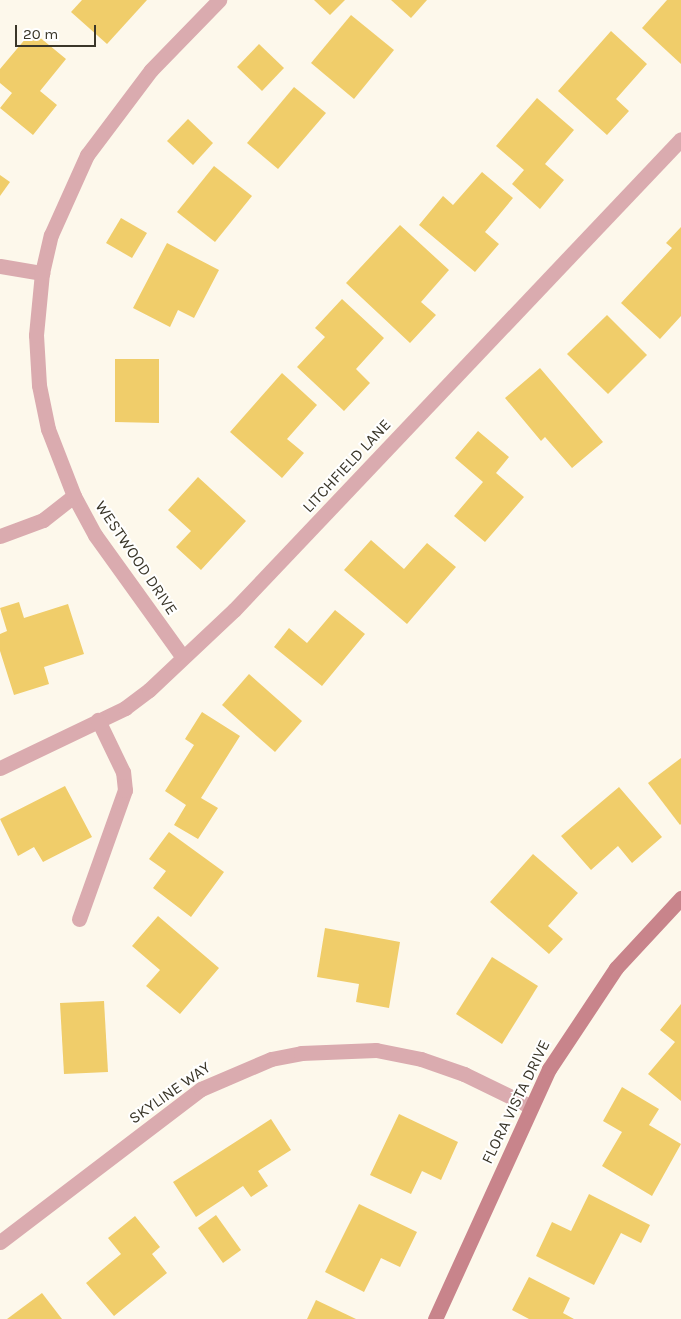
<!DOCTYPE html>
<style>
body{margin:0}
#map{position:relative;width:681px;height:1319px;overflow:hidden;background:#fdf8eb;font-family:Karla,sans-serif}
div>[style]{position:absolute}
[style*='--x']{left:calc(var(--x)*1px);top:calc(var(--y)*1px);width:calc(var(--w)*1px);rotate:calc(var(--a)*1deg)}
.building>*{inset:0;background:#f0cd6a}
.street>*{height:15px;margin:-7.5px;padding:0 7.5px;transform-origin:7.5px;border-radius:7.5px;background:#daabaf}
.secondary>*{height:15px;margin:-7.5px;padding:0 7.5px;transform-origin:7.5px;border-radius:7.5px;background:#c8848b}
span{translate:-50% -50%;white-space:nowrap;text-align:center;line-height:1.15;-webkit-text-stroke:4px #fff;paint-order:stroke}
.street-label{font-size:16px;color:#3a3629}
.scale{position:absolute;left:15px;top:25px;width:81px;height:22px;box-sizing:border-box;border:2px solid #3a3629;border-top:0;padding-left:6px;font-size:15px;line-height:18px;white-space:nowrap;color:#3a3629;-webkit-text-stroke:4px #fff;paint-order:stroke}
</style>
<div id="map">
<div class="building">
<i style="clip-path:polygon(82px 0,147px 0,107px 44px,71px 12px)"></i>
<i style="clip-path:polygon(314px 0,345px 0,330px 15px)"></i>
<i style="clip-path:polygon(391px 0,427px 0,411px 18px)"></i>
<i style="clip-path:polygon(667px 0,681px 0,681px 64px,642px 28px)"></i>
<i style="clip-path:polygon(351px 15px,394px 50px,354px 99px,311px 63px)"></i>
<i style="clip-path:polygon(32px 31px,66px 59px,40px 91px,57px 105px,33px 135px,0 108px,12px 93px,0 83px,0 69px)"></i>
<i style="clip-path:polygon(611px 31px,647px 64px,616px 99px,629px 111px,607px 135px,558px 91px)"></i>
<i style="clip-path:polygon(259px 44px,284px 68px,262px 91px,237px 67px)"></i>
<i style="clip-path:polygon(294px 87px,326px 113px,278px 169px,247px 143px)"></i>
<i style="clip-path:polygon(537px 98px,574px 130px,545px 164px,564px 180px,540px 209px,512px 184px,524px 170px,496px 146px)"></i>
<i style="clip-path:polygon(188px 119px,213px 143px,193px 165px,167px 141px)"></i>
<i style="clip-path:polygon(214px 166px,252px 196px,215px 242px,177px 212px)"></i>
<i style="clip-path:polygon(482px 172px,513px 198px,485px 232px,499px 244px,475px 272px,419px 225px,443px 196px,453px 205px)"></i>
<i style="clip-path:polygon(0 175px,10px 182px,0 196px)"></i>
<i style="clip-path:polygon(121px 218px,147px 233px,132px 258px,106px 243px)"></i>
<i style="clip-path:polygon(400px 225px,449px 270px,421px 302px,436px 315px,410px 343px,346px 283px)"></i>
<i style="clip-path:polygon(681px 227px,681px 316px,660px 339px,621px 303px,672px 248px,666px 243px)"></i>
<i style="clip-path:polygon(167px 243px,219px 270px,194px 318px,178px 310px,170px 327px,133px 308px)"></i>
<i style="clip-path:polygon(342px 299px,384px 338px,356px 369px,370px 383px,344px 411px,297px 367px,325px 337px,315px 328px)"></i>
<i style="clip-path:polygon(607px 315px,647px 355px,608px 394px,567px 354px)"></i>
<i style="clip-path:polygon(115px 359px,159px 359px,159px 423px,115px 422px)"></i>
<i style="clip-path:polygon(540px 368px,603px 442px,572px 468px,545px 437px,541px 441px,505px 398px)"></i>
<i style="clip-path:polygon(282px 373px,317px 405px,287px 439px,304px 453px,282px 478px,230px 432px)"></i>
<i style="clip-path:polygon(478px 431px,509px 457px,496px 473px,524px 497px,485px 542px,454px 516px,483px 482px,455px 458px)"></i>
<i style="clip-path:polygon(198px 477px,246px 521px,201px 570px,176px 547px,191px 531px,168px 510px)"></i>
<i style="clip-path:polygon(371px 540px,404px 569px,427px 543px,456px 567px,407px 624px,344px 570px)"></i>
<i style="clip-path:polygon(19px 602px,24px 618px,68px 604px,84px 654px,44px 667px,49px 684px,14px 695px,0 651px,0 634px,7px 631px,0 608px)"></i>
<i style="clip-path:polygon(335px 610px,365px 634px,322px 686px,274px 647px,289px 628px,307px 643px)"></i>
<i style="clip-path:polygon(249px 674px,302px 721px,275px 752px,222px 705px)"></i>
<i style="clip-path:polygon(202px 712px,240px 736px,201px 798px,218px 808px,198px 839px,174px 825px,186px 805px,165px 791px,194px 745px,185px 739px)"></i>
<i style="clip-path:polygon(681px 758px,681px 824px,680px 825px,648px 783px)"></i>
<i style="clip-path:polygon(65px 786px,92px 837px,43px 862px,34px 847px,18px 856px,0 819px)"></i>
<i style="clip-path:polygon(619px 787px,662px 837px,632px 863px,618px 846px,591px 870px,561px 836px)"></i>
<i style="clip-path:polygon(169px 832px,224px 872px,191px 917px,153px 888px,166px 871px,149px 859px)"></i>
<i style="clip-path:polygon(533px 854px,578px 893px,548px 926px,563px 939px,549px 954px,490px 902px)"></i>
<i style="clip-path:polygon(158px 916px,219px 968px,180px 1014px,146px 986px,160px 970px,132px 946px)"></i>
<i style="clip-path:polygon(325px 928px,400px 942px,389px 1008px,356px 1002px,359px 984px,317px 977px)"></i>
<i style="clip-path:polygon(492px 957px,538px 986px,502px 1044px,456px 1014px)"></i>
<i style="clip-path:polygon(104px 1001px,108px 1072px,64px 1074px,60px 1003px)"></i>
<i style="clip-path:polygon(681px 1004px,681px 1101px,648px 1074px,675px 1042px,660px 1030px)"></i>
<i style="clip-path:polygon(622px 1087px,659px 1109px,649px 1125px,681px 1144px,652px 1196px,602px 1166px,622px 1132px,603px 1121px)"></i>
<i style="clip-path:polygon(399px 1114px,458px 1142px,441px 1180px,422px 1171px,411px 1194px,370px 1175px)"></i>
<i style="clip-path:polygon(271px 1119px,291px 1150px,258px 1171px,268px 1186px,251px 1197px,243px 1186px,196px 1217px,173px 1182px)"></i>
<i style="clip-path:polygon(589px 1194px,650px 1225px,641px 1243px,621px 1233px,594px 1285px,536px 1256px,552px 1222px,571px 1231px)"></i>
<i style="clip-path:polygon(359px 1204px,417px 1232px,400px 1267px,381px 1258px,364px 1292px,325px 1272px)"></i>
<i style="clip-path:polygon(216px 1215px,241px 1250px,223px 1263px,198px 1228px)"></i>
<i style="clip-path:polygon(135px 1216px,160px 1247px,152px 1254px,167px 1273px,114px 1316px,86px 1283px,121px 1254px,108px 1238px)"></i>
<i style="clip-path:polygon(529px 1277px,570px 1298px,563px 1313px,574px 1319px,529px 1319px,512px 1310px)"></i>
<i style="clip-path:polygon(42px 1293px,62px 1319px,7px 1319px)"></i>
<i style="clip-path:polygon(316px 1300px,356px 1319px,307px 1319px)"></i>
</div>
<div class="street">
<i style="--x:0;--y:266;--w:43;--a:9.5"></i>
<i style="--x:0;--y:536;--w:46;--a:-20.4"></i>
<i style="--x:43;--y:520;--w:39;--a:-38"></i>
<i style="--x:182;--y:656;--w:149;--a:-125.7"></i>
<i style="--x:95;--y:535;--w:44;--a:-118.3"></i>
<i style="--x:74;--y:496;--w:72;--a:-111.2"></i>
<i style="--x:48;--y:429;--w:45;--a:-101.6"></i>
<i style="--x:39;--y:385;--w:50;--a:-93.4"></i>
<i style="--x:36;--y:335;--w:62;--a:-84.5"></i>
<i style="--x:42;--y:273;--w:39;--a:-77"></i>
<i style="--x:51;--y:235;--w:88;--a:-65.8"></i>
<i style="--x:87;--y:155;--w:106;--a:-53"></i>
<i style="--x:151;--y:70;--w:98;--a:-45.8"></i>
<i style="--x:0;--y:768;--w:139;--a:-25.6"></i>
<i style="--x:125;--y:708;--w:30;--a:-37"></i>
<i style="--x:149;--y:690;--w:117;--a:-43.3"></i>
<i style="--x:234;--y:610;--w:649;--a:-46.5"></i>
<i style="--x:79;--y:919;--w:137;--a:-70.4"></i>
<i style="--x:125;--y:790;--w:18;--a:-96"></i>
<i style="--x:123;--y:772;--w:58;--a:-115.7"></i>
<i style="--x:0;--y:1242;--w:253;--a:-37.3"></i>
<i style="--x:201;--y:1089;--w:76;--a:-23.2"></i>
<i style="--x:271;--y:1059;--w:31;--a:-11"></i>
<i style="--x:301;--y:1053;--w:75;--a:-2.3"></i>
<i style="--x:376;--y:1050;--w:46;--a:11.3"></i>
<i style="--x:421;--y:1059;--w:46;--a:19.2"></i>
<i style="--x:464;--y:1074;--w:73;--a:25.9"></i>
</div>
<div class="secondary">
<i style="--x:435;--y:1319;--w:275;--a:-65.5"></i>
<i style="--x:549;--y:1069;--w:121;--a:-56.4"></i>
<i style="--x:616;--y:968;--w:96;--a:-47.1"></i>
</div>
<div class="street-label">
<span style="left:347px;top:466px;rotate:-47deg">LITCHFIELD LANE</span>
<span style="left:136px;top:558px;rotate:56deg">WESTWOOD DRIVE</span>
<span style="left:170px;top:1093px;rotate:-35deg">SKYLINE WAY</span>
<span style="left:516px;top:1102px;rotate:-64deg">FLORA VISTA DRIVE</span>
</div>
<div class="scale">20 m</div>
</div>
